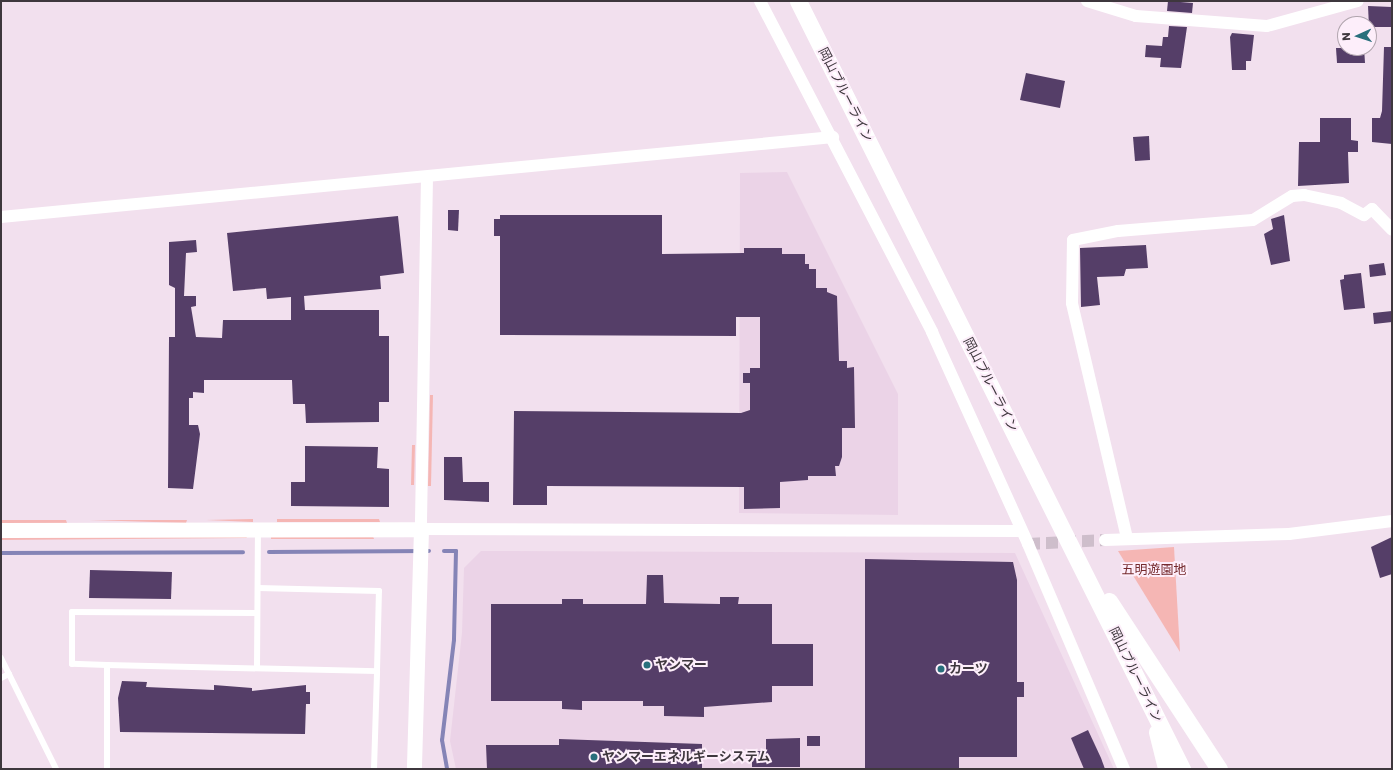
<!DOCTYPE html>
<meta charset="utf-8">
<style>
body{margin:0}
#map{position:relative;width:1393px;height:770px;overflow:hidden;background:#f2e0ee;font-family:Poppins,"Noto Sans JP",sans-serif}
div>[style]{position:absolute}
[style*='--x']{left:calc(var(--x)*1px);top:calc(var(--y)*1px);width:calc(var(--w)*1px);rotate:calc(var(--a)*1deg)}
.built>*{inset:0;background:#ebd3e7}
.green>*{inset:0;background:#f5b6b4}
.stream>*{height:4px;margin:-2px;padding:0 2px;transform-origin:2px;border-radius:2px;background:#8584b6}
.building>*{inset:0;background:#553e68}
.minor-tunnel>*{height:12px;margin-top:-6px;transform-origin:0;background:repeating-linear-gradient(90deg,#cebecb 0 12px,transparent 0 18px)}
.service>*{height:6px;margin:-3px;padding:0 3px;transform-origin:3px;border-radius:3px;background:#fff}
.minor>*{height:12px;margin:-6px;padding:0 6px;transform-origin:6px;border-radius:6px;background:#fff}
.tertiary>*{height:15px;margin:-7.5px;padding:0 7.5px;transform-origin:7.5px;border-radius:7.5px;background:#fff}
.secondary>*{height:17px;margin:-8.5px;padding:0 8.5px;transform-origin:8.5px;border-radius:8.5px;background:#fff}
.dots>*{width:11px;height:11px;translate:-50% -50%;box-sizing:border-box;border:2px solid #fdeefa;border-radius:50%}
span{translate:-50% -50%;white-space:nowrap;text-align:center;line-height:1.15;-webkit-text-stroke:4px #fdeefa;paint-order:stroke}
.street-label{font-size:13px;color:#3e373d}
.park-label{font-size:13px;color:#752b2e}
.poi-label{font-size:13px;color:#3e373d;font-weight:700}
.left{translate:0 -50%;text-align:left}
.frame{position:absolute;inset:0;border:2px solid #3e373d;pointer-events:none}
.north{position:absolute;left:1337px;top:16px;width:40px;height:40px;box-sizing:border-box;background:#fdeefa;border:1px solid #b1a5ae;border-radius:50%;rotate:267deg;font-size:11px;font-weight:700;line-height:16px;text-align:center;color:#3e373d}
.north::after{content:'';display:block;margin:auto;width:14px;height:18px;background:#286f7c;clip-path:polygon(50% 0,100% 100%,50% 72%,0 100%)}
</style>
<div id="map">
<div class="built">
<i style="clip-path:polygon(787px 172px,898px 394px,898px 515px,739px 513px,740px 173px)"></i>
<i style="clip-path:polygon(481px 551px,1015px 553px,1114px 769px,456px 769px,450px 741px,462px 633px,464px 568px)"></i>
</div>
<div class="green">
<i style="clip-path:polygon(430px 395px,433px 395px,431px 486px,428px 486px)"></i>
<i style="clip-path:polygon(412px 445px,415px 445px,414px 485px,411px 485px)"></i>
<i style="clip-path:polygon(253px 519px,253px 522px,206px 520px)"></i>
<i style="clip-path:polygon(277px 519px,379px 519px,380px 522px,277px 522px)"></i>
<i style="clip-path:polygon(1px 520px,66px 520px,67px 523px,1px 523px)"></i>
<i style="clip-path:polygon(89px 520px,187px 520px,186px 523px)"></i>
<i style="clip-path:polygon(246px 536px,247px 538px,1px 540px,1px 537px)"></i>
<i style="clip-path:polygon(271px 536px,373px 536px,374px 539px,271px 539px)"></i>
<i style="clip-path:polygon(1174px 547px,1180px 652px,1118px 551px)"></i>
</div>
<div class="stream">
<i style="--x:444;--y:551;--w:12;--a:0"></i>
<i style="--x:456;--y:551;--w:89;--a:91.3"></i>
<i style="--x:454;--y:640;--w:101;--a:96.8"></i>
<i style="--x:442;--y:740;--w:29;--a:80"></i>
<i style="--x:269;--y:552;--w:160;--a:-0.4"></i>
<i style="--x:1;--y:553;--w:242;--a:-0.2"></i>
</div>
<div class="building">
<i style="clip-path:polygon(1168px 1px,1193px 3px,1192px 13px,1167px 11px)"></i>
<i style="clip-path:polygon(1368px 6px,1392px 7px,1392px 27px,1369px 27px)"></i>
<i style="clip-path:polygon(1169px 26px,1187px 27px,1181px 68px,1160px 67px,1161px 58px,1145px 57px,1146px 45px,1162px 46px,1163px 37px,1168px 37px)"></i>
<i style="clip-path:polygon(1232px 33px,1254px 35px,1251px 61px,1246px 61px,1246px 70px,1232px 70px,1230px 37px)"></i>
<i style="clip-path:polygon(1384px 47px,1392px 47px,1392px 144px,1372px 142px,1372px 118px,1380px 118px,1382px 111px)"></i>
<i style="clip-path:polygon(1336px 48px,1364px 48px,1365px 63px,1337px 63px)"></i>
<i style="clip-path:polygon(1026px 73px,1065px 81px,1060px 108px,1020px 100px)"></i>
<i style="clip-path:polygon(1320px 118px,1351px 118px,1351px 140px,1358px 141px,1358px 152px,1348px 152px,1349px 183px,1298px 186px,1299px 142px,1320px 142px)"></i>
<i style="clip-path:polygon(1149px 136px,1150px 160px,1135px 161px,1133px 137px)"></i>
<i style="clip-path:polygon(448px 210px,459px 210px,458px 231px,448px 230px)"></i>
<i style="clip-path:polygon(500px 215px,662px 215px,662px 254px,744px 253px,744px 248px,782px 248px,782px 254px,805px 254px,805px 264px,809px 264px,809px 269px,816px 269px,816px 288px,827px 288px,827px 292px,837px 296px,839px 361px,847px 361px,847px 368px,854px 367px,855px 428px,842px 428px,842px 457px,839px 466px,835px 466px,836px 476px,808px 476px,808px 480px,780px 482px,780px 508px,744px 509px,744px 487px,547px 486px,547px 505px,513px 505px,514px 411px,741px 413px,750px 410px,750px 383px,743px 383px,743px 373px,750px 373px,750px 368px,760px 368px,760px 317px,736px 317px,736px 336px,500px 335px,500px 236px,494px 236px,494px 219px,500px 219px)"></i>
<i style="clip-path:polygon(1284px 215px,1290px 261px,1271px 265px,1264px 234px,1273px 229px,1271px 219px)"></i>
<i style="clip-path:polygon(398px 216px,404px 273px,380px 276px,381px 289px,304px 296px,305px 310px,379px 310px,379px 336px,389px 336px,389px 402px,379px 402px,379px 422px,306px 423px,305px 404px,293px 404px,292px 380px,204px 380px,204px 393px,193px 392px,193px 398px,189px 398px,189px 425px,198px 425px,200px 434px,193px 489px,168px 488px,169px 337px,175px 337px,175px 288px,169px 285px,169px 242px,196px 240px,197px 252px,186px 253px,184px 296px,196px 296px,196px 306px,191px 307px,196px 337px,222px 338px,223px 320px,291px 320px,291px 297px,267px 299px,266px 288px,233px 291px,227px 233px)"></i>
<i style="clip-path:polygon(1146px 245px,1148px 268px,1126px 269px,1124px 276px,1097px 277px,1100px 305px,1081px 307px,1080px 248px)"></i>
<i style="clip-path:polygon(1384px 263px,1386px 275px,1370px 277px,1369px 265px)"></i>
<i style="clip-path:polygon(1361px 273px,1365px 308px,1344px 310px,1340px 280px,1344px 279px,1344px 275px)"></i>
<i style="clip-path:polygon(1392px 311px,1392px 322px,1374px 324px,1373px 313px)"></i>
<i style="clip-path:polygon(305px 446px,378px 447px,377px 468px,389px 469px,389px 507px,291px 506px,291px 482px,305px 482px)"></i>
<i style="clip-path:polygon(444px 457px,462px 457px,463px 482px,489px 482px,489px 502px,444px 500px)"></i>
<i style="clip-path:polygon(1392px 537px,1392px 574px,1380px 578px,1371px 547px)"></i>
<i style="clip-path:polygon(865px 559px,1013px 562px,1017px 580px,1017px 682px,1024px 682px,1024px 697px,1017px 697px,1017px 757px,959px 757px,959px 769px,865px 769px)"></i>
<i style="clip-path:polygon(90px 570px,172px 572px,171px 599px,89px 598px)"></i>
<i style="clip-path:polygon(647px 575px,663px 575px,664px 603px,720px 604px,720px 597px,739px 597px,738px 604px,772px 604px,772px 644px,813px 644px,813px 686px,772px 686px,772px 702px,704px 707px,704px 717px,664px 716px,664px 706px,643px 706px,643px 701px,582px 701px,582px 710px,562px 709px,562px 701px,491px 701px,491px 604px,562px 604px,562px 599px,583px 599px,583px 604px,646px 604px)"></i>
<i style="clip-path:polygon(122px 681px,147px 682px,146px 687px,214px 690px,214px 685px,252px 688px,252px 691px,306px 685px,306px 692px,310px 692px,310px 704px,306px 704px,305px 734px,120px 732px,118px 698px)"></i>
<i style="clip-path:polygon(1088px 730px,1101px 758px,1105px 769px,1084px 769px,1071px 738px)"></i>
<i style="clip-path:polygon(807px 736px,820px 736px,820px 746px,807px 746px)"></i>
<i style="clip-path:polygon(800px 738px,800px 767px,752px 767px,752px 751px,766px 751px,766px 739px)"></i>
<i style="clip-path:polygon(559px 739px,702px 744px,702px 769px,487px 769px,486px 745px,559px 745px)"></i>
</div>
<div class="minor-tunnel">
<i style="--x:1028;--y:544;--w:77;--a:-3"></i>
</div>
<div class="service">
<i style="--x:1;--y:658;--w:124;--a:63.6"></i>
<i style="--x:107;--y:665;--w:270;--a:1.3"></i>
<i style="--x:377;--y:671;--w:80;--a:-88.6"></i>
<i style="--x:379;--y:591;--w:121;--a:-178.6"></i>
<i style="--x:257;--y:668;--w:138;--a:-89.6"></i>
<i style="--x:1;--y:678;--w:9;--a:-27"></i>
<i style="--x:107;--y:769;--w:104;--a:-90"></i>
<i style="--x:107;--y:665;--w:35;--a:-178"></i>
<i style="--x:72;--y:664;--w:52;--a:-90"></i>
<i style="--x:72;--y:612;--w:185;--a:0.3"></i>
<i style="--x:374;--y:769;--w:98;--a:-88.2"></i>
</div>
<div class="minor">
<i style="--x:760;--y:1;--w:373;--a:62.5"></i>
<i style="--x:932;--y:332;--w:233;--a:65.6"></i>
<i style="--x:1028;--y:544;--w:245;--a:66.9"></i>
<i style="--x:1087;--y:1;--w:51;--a:17"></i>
<i style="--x:1136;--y:16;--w:131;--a:4.4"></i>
<i style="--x:1267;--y:26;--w:94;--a:-15.4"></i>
<i style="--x:427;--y:177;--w:352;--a:91"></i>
<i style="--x:421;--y:529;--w:600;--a:0.19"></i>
<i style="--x:1;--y:217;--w:836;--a:-5.49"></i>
<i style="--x:1127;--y:538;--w:241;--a:-103.2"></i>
<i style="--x:1072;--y:303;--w:63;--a:-89.1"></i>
<i style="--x:1073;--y:240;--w:46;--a:-11.3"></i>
<i style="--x:1118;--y:231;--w:135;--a:-4.7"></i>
<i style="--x:1253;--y:220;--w:46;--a:-31.6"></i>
<i style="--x:1292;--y:196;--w:12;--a:-5"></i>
<i style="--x:1304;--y:195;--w:38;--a:12"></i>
<i style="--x:1341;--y:203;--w:26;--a:28"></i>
<i style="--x:1364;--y:215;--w:10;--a:-37"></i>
<i style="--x:1372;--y:209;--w:29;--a:46"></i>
<i style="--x:1105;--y:540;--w:184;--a:-1.9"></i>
<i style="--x:1289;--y:534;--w:104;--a:-7.2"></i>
</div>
<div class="tertiary">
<i style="--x:1;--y:530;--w:420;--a:-0.1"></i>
<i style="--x:421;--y:529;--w:240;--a:91.7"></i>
</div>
<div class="secondary">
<i style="--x:798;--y:1;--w:859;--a:63.43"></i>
<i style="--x:1109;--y:601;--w:201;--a:56.8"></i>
<i style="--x:1157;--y:732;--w:38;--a:76"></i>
</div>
<div class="dots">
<i style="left:647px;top:665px;background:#286f7c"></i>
<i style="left:941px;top:669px;background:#286f7c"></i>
<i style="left:594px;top:757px;background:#286f7c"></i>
</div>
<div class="street-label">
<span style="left:845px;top:95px;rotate:63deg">岡山ブルーライン</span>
<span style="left:990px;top:385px;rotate:63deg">岡山ブルーライン</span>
<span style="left:1135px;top:675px;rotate:64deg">岡山ブルーライン</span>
</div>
<div class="park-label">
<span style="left:1154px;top:570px">五明遊園地</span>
</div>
<div class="poi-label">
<span class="left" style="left:655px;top:665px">ヤンマー</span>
<span class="left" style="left:949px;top:669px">カーツ</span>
<span class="left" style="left:602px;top:757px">ヤンマーエネルギーシステム</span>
</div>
<div class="frame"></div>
<div class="north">N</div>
</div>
